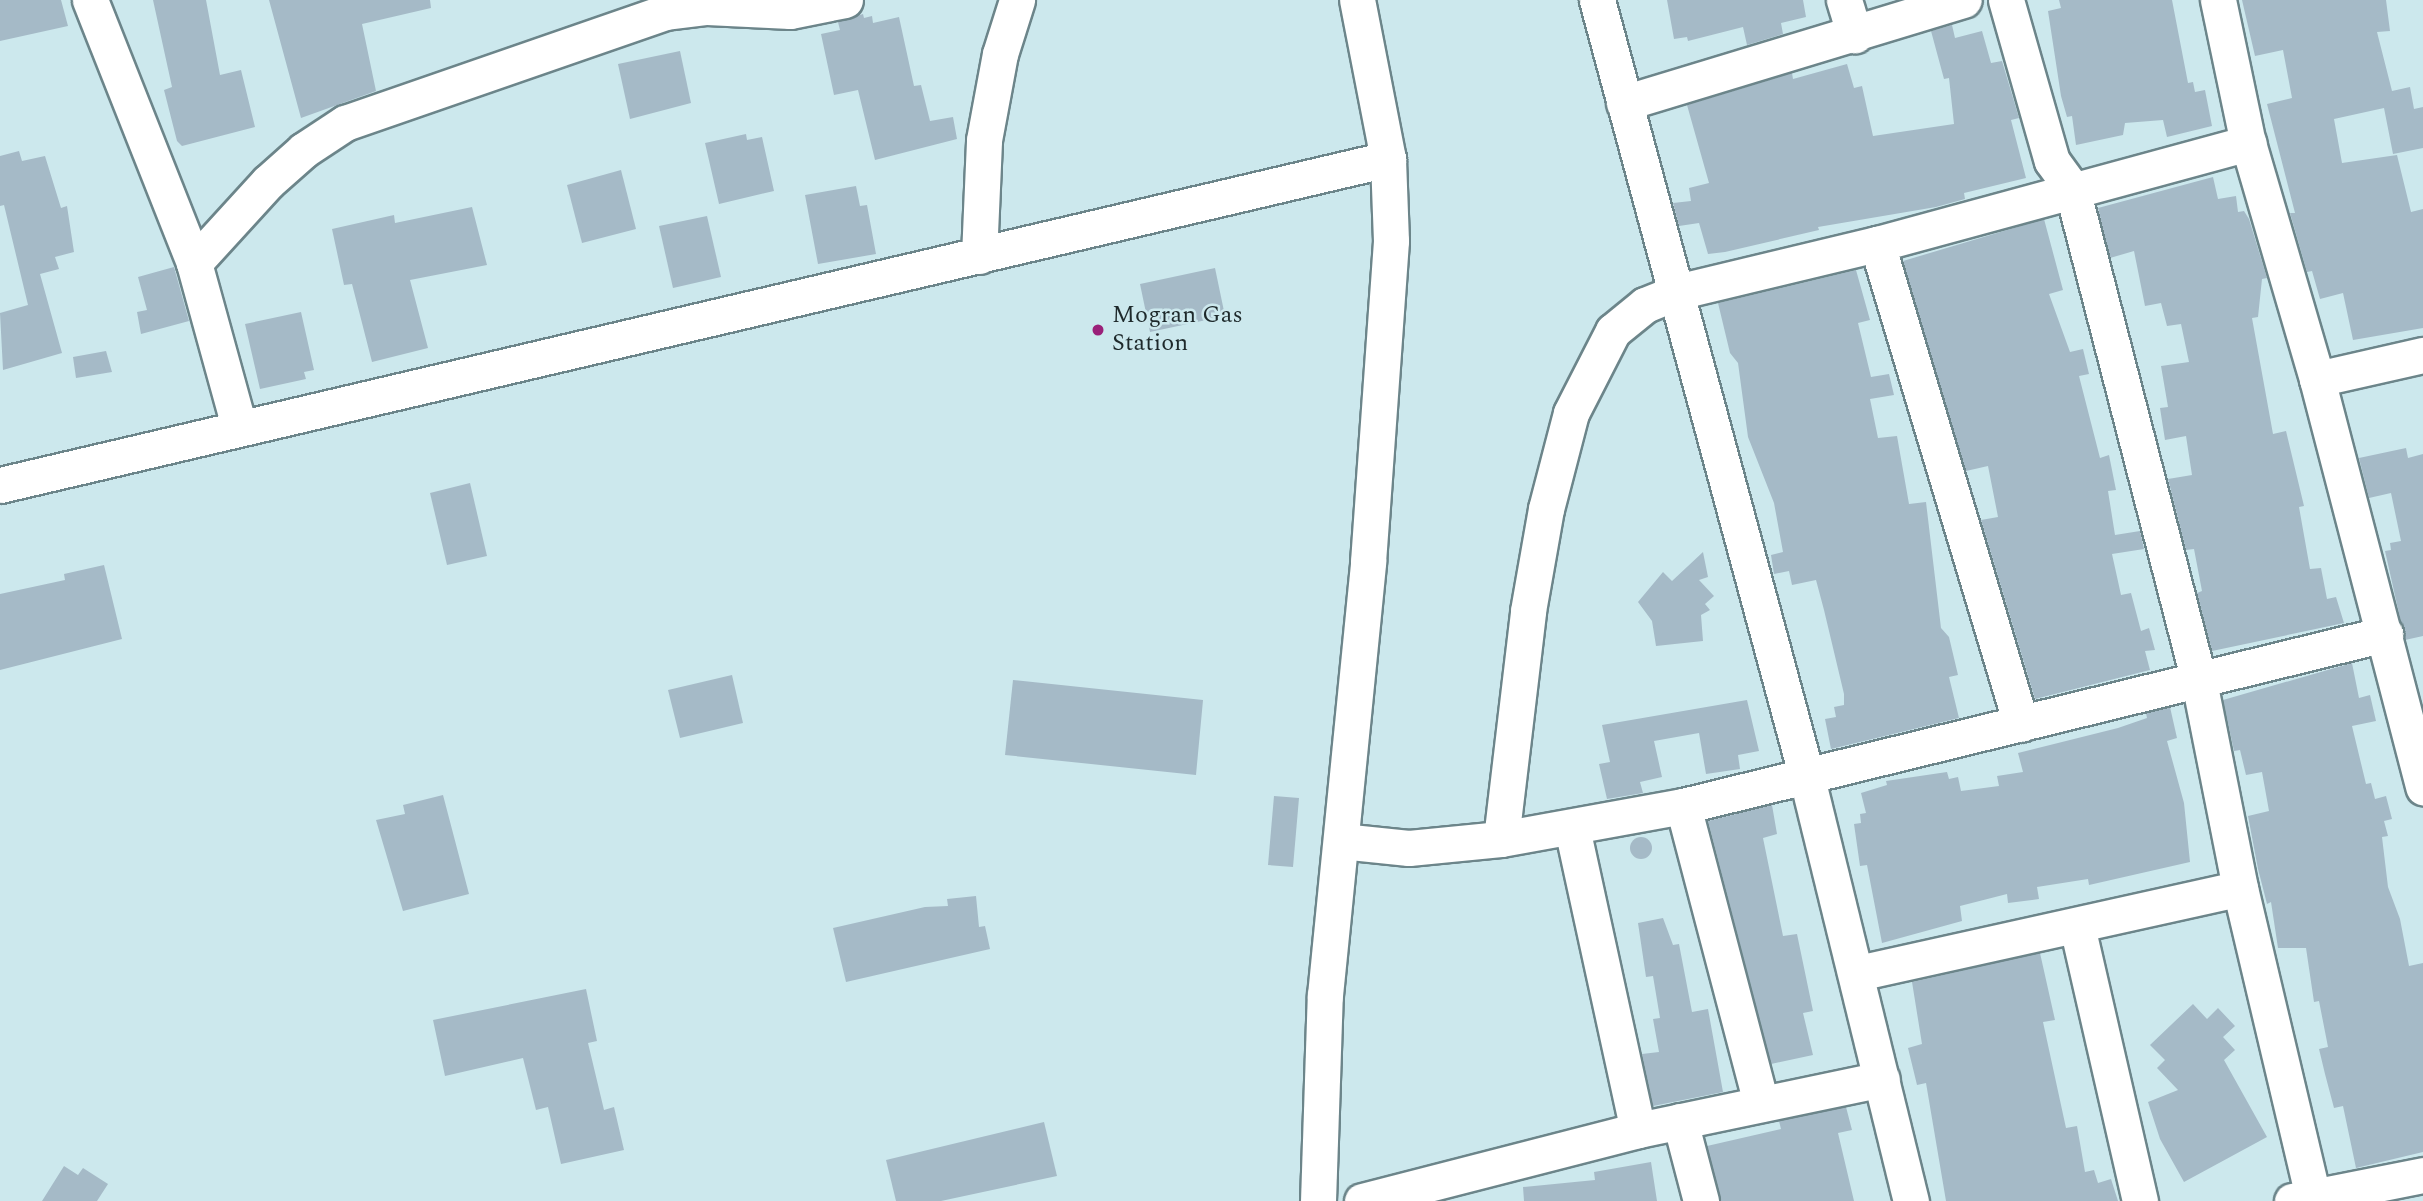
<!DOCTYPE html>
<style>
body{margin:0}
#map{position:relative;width:2423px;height:1201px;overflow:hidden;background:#cce8ed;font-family:Spectral,serif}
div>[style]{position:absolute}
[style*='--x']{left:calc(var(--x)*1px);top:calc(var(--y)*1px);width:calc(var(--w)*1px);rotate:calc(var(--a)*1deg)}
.building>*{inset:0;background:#a5bac7}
.round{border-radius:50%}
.roads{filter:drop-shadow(2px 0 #6c858a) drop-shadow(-2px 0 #6c858a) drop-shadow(0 2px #6c858a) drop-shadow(0 -2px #6c858a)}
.minor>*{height:35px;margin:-17.5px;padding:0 17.5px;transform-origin:17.5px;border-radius:17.5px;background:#fff}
.dots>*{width:19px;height:19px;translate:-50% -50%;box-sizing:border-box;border:4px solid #cce8ed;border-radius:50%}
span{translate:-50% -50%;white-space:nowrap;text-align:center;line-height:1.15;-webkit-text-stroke:5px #cce8ed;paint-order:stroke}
.poi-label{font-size:24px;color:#1e292b}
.left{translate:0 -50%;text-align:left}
</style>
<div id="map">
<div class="building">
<i style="clip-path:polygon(0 0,61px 0,68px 26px,0 41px)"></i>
<i style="clip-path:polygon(153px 0,206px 0,220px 75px,241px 70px,255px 127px,182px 146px,177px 141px,164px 90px,172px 87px)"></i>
<i style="clip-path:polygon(269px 0,430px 0,431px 8px,362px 24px,376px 91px,301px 118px)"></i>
<i style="clip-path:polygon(1667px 0,1803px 0,1806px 17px,1781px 23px,1783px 34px,1747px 45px,1743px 27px,1688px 41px,1687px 37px,1674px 39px)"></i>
<i style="clip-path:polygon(2059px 0,2172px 0,2188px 83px,2193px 82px,2195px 92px,2205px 90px,2212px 126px,2167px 137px,2163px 120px,2125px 123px,2123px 135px,2076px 145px,2072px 116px,2067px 117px,2061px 96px,2048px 11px,2061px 8px)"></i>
<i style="clip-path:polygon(2242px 0,2386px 0,2390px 31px,2377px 32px,2392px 91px,2410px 87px,2414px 109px,2423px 107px,2423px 148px,2393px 154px,2384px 108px,2334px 119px,2342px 163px,2397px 155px,2411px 212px,2423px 209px,2423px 328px,2353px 340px,2343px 293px,2320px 299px,2312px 271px,2307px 272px,2290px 213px,2295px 213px,2267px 104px,2292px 98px,2283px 50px,2255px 56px)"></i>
<i style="clip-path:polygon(863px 14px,864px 18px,872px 16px,873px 23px,899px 17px,914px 86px,921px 85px,930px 121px,953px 117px,957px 139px,875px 160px,858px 90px,834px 95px,821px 34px,840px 30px,838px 22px)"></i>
<i style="clip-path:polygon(1952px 25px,1955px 38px,1982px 31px,1991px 63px,2002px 61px,2019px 118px,2011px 120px,2026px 178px,1964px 193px,1965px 199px,1936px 207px,1818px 227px,1819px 230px,1725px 252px,1708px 254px,1699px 223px,1679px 226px,1673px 203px,1691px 201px,1689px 188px,1709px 183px,1687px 105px,1792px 73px,1793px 79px,1847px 64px,1854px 88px,1862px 86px,1873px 136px,1954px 124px,1949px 78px,1944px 79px,1931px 31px)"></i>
<i style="clip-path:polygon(680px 51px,691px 103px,630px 119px,618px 64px)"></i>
<i style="clip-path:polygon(746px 134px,747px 140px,762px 137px,774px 191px,719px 204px,705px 143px)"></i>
<i style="clip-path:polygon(19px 151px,22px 161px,45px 156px,61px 208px,67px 206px,74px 252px,55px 257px,59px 269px,40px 274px,62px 353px,3px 370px,0 313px,28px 305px,4px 205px,0 206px,0 156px)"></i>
<i style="clip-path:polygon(621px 170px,636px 229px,582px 243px,567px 185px)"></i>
<i style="clip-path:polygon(2213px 177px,2218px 199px,2236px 196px,2238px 212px,2244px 211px,2249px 219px,2267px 278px,2262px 279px,2258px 317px,2252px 318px,2273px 434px,2286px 431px,2304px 506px,2299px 507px,2310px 569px,2321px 568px,2327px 599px,2336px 597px,2344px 623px,2212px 651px,2197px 593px,2202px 591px,2194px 549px,2186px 550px,2168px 479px,2192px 475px,2186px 436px,2165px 440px,2160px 408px,2168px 407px,2161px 366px,2189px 362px,2181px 324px,2167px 326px,2161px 303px,2145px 306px,2134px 251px,2110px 258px,2098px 208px)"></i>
<i style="clip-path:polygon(856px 186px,860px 206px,867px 205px,876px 254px,818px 264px,805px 195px)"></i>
<i style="clip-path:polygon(472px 207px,487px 265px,410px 280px,428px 348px,372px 362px,352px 284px,344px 285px,332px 229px,394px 215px,395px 223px)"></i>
<i style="clip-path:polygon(707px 216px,721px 277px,673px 288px,659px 226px)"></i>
<i style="clip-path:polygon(2044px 219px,2063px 290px,2049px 294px,2070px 352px,2083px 349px,2089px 374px,2079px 376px,2100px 458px,2109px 455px,2116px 490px,2108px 491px,2115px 535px,2140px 531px,2144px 549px,2112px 554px,2121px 595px,2131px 593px,2141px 631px,2149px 628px,2155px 650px,2145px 651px,2150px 670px,2035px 699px,1981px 520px,1998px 517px,1988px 466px,1966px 471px,1903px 261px)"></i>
<i style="clip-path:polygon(174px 267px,189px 321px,141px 334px,137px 312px,147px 310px,138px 277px)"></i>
<i style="clip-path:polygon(1215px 268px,1225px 316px,1150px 332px,1140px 284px)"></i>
<i style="clip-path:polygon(1856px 270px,1870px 320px,1858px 323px,1871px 377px,1889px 374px,1894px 395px,1870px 399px,1878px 438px,1897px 436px,1909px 504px,1926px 502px,1941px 628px,1949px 637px,1958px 675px,1949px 677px,1959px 718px,1831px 749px,1825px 719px,1836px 717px,1834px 707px,1844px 705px,1844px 694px,1824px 610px,1816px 580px,1792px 585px,1789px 571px,1774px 574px,1771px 555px,1783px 552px,1774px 503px,1748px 437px,1738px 363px,1730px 353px,1718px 303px)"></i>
<i style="clip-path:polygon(301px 312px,314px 370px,304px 372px,306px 379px,260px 389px,245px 324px)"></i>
<i style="clip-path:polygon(106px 351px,112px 372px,76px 378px,73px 357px)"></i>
<i style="clip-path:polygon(2406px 448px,2408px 458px,2423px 454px,2423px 636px,2405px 640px,2385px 551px,2391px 550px,2390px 543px,2401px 541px,2391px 493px,2369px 498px,2359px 458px)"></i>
<i style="clip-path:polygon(470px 483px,487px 556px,447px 565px,430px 493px)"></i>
<i style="clip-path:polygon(1703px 552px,1708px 577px,1699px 580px,1714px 596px,1705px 604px,1710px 610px,1701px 615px,1703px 641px,1656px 646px,1652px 621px,1638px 602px,1663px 572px,1672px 581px)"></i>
<i style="clip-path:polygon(104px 565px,122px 639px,0 670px,0 594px,65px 580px,64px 574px)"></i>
<i style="clip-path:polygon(2352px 663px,2359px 698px,2370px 695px,2376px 721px,2352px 726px,2366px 784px,2371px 783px,2375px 799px,2386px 796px,2392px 819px,2384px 821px,2388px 836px,2382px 837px,2388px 887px,2400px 919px,2409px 966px,2423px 963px,2423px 1152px,2356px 1168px,2343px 1106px,2334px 1108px,2325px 1074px,2319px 1049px,2328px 1047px,2319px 1001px,2314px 1002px,2306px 948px,2278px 948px,2271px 902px,2267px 904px,2258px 869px,2248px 816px,2269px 811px,2262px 772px,2246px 775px,2240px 750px,2234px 751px,2223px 700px)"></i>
<i style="clip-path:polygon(732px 675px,743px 723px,680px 738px,668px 690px)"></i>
<i style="clip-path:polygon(1013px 680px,1203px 700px,1196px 775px,1005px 755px)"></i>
<i style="clip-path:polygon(1747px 700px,1759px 751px,1738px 755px,1740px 769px,1706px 774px,1699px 733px,1654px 741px,1662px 777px,1640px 782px,1643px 793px,1607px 799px,1599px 764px,1610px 762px,1602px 725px)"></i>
<i style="clip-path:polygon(2170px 707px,2177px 738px,2167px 741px,2184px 803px,2190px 862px,2089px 885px,2088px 879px,2037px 887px,2039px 899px,2008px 903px,2007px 894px,1960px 906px,1962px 921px,1882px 943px,1867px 865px,1860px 866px,1854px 824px,1861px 823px,1860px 814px,1866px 813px,1861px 793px,1887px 785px,1886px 781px,1947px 772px,1949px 779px,1958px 777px,1961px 791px,1999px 786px,1997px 776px,2023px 772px,2018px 753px,2118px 728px,2147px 718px,2146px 713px)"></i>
<i style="clip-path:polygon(443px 795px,469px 894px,403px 911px,376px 820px,405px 814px,403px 805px)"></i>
<i style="clip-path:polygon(1274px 796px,1299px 798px,1293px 867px,1268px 865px)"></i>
<i style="clip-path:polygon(1772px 805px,1777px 834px,1763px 838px,1783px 936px,1797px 934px,1813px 1011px,1803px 1013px,1813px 1055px,1771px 1064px,1708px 821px)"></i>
<i class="round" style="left:1630px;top:837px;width:22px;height:22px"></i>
<i style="clip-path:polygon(976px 896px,979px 927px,985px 926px,990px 949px,846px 982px,833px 928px,925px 907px,948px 906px,947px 899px)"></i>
<i style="clip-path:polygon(1663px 918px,1673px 945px,1679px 944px,1692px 1012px,1708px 1009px,1723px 1092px,1653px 1106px,1642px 1054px,1659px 1052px,1653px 1019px,1660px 1018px,1653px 976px,1646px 977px,1638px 923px)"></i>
<i style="clip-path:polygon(2040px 953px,2055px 1020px,2043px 1022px,2066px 1128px,2077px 1126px,2085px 1172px,2094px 1170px,2098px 1183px,2111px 1179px,2118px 1201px,1946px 1201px,1926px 1083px,1917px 1085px,1908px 1048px,1922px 1044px,1912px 982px)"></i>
<i style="clip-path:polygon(586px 989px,597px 1041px,588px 1043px,604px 1110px,614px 1107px,624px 1150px,561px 1164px,548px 1107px,536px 1110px,523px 1058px,445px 1076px,433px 1020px)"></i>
<i style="clip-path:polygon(2193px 1004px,2207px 1019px,2218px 1008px,2235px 1026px,2223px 1037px,2235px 1050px,2224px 1060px,2267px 1137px,2184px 1182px,2160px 1139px,2148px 1102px,2178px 1090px,2157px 1068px,2165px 1060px,2150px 1045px)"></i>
<i style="clip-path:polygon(1846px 1107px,1852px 1130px,1838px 1133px,1854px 1201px,1721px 1201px,1707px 1146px,1781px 1129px,1779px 1121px)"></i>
<i style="clip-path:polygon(1044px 1122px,1057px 1176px,941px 1201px,896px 1201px,886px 1160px)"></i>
<i style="clip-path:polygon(1651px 1162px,1657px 1201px,1524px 1201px,1523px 1187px,1595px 1180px,1594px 1172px)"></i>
<i style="clip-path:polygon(64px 1166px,78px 1175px,83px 1168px,108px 1184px,97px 1201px,42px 1201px)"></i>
</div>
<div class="roads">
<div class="minor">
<i style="--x:90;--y:0;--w:283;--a:68.4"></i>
<i style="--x:194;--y:263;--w:169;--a:74.6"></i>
<i style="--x:1597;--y:0;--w:802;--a:74.89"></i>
<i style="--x:1806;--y:774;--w:440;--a:76.2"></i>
<i style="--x:1844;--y:0;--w:37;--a:73"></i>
<i style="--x:2006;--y:0;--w:167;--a:74.1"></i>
<i style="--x:2052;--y:161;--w:34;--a:54"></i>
<i style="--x:2072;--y:189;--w:508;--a:75.53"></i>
<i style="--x:2199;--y:681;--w:211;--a:78.8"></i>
<i style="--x:2240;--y:888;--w:317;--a:76.7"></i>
<i style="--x:2218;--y:0;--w:146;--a:78.2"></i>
<i style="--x:2248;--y:143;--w:246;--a:73.7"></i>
<i style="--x:2317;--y:379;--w:422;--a:75.4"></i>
<i style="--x:1624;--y:103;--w:355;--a:-16.9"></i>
<i style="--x:1877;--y:244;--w:501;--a:73.3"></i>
<i style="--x:979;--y:256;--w:116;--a:-87.5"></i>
<i style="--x:984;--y:140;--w:87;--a:-79.5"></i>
<i style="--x:1000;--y:54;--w:57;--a:-72.5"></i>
<i style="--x:194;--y:263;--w:110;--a:-47.6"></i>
<i style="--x:268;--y:182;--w:48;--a:-41.6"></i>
<i style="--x:304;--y:150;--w:49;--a:-33.4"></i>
<i style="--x:345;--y:123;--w:340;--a:-19.1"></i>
<i style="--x:666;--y:12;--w:41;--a:-7"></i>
<i style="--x:707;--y:7;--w:83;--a:2.8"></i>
<i style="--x:790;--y:11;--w:56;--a:-11.3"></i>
<i style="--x:2317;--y:379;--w:109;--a:-12.8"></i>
<i style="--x:0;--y:485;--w:1426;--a:-13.22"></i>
<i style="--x:1683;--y:806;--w:308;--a:75.3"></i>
<i style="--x:1572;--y:828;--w:309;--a:77.7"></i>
<i style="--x:1501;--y:839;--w:230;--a:-83.2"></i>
<i style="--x:1528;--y:611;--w:104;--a:-80"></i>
<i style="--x:1546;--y:509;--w:99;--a:-75.4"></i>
<i style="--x:1571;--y:413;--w:92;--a:-62.9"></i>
<i style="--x:1613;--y:331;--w:41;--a:-39.1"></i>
<i style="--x:1645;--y:305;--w:35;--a:-22"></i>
<i style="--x:1677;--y:292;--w:206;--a:-13.5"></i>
<i style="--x:1877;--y:244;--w:385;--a:-15.2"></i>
<i style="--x:1341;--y:841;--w:68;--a:5.9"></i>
<i style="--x:1409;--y:848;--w:92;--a:-5.6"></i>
<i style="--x:1501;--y:839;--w:185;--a:-10.3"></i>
<i style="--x:1683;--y:806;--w:723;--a:-13.77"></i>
<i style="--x:2077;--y:926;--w:282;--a:77.1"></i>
<i style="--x:1858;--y:973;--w:391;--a:-12.5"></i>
<i style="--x:1680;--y:1121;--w:83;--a:75.3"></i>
<i style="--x:1318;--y:1201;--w:206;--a:-88.1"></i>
<i style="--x:1325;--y:995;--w:435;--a:-84.3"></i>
<i style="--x:1368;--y:562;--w:322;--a:-85.9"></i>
<i style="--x:1391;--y:241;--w:82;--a:-92.1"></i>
<i style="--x:1388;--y:159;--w:162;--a:-101"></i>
<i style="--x:1362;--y:1201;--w:285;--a:-14.4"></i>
<i style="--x:1638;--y:1130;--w:249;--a:-11.8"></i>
<i style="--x:2292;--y:1201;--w:134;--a:-11.2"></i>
</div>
</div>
<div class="dots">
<i style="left:1098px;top:330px;background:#9a2079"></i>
</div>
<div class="poi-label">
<span class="left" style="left:1112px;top:330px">Mogran Gas<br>Station</span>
</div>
</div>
